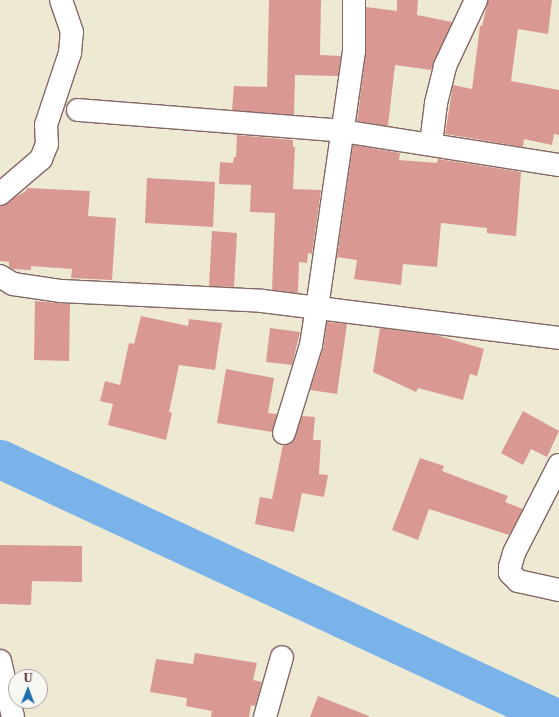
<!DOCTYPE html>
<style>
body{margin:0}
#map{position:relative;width:559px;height:717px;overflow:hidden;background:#eee9d3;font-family:"Libre Caslon Text",serif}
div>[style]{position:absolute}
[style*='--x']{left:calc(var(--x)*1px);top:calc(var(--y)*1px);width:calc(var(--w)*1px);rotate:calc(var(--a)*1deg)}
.river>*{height:39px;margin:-19.5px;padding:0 19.5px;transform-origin:19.5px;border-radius:19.5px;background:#79b3ea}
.building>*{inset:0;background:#d99992}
.roads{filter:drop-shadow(1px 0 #836666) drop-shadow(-1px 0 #836666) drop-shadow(0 1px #836666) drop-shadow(0 -1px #836666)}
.minor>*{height:22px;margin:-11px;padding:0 11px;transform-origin:11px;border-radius:11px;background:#fff}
span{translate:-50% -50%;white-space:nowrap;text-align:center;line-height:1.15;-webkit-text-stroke:3px #f6f6f2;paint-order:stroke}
.north{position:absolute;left:8px;top:669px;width:40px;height:40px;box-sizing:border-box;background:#f6f6f2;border:1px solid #b1a0a2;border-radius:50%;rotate:1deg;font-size:11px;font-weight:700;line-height:16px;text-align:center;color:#4a1f2b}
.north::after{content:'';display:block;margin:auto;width:14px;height:18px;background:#1f6fb2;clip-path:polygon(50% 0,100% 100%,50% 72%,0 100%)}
</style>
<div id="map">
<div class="river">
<i style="--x:0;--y:459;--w:611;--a:24.97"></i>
</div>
<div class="building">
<i style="clip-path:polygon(269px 0,321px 0,320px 55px,341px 56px,338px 76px,295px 75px,294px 115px,232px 110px,234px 86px,267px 87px)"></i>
<i style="clip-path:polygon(397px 0,418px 0,417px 15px,452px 22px,431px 70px,395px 65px,388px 126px,357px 121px,366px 53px,366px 7px,397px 11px)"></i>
<i style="clip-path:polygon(488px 0,552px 0,548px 34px,518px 29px,511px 81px,559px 90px,559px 135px,554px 134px,552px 145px,524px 139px,523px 147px,445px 134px,453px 85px,472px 89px,480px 26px,482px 26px)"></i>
<i style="clip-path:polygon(237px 135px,293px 140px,293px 147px,295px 147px,293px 189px,321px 190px,312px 254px,308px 253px,307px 263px,299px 262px,298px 293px,272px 290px,275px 213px,250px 212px,251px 185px,219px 184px,220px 162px,233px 163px,234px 157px,236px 157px)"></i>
<i style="clip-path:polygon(353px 145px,400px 153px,399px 160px,437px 163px,438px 159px,521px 172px,516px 236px,487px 233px,487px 228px,441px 223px,437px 267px,403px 264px,401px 285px,354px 279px,357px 260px,337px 257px)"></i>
<i style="clip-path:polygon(147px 178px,215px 182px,213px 227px,145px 223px)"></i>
<i style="clip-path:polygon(27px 188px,90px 191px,88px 216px,116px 218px,112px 280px,71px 278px,72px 269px,31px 266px,31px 270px,12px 269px,9px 267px,9px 262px,0 261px,0 206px,26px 191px)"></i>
<i style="clip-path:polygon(212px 231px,237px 233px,234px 287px,209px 286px)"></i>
<i style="clip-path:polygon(35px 301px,70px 304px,69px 361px,34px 360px)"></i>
<i style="clip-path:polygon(141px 316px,188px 326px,189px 319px,222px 323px,215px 370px,179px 365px,169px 412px,172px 413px,166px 440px,108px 425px,113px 404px,100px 401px,105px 381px,120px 385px,129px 343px,134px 344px)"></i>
<i style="clip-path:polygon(327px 322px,347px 324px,337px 394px,310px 390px,323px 349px)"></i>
<i style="clip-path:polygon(270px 328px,300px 332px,292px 365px,266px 362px)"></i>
<i style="clip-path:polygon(380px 328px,436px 335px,484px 349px,477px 376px,470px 374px,463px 400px,418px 388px,416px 392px,373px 372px)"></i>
<i style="clip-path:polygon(226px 369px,274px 378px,268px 413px,277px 414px,272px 432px,217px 423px)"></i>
<i style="clip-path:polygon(523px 411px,559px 431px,547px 457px,531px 449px,523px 465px,501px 453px)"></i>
<i style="clip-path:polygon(302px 416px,315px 417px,313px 440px,321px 440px,319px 474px,328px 475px,324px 497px,302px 493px,294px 532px,255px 524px,260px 497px,272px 499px,283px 445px,293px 442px)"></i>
<i style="clip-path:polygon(420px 458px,444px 466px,442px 471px,508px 496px,505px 502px,523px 509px,509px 535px,429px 509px,418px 540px,392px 530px)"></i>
<i style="clip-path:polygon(0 545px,82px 546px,82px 582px,32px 581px,31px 605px,0 604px)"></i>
<i style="clip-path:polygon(195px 653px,257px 663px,253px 680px,262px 682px,255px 706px,251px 705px,249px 717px,211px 717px,212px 711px,186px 706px,187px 698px,150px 692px,156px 659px,193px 664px)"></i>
<i style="clip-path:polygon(318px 696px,369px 716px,369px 717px,310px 717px)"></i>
</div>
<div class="roads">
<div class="minor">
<i style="--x:78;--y:110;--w:265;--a:4.5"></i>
<i style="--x:342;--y:131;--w:220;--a:8.9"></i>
<i style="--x:431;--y:144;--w:41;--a:-83"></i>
<i style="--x:436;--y:103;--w:38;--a:-76"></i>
<i style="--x:445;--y:66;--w:73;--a:-64.8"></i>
<i style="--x:0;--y:194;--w:54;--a:-40.5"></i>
<i style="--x:41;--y:159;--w:16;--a:-68"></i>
<i style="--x:47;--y:144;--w:19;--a:-93"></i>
<i style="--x:46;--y:125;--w:76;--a:-71.6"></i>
<i style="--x:70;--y:53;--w:21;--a:-85"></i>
<i style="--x:72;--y:32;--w:34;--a:-109"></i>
<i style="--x:0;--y:276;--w:15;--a:32"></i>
<i style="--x:13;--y:284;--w:49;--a:8.3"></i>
<i style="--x:61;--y:291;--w:201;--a:2.8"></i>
<i style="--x:262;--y:301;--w:299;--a:7.1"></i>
<i style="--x:284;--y:433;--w:92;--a:-72.9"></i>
<i style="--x:311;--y:345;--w:37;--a:-81"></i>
<i style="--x:317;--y:308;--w:260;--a:-81.8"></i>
<i style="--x:354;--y:51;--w:51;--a:-90"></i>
<i style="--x:559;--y:465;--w:99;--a:117.1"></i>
<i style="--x:514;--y:553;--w:15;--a:106"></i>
<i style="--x:510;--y:567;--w:6;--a:90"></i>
<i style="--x:510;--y:573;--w:11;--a:45"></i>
<i style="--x:518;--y:581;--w:42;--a:12.4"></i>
<i style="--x:0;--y:661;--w:57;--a:76.9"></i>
<i style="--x:265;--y:717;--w:62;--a:-74.2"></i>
</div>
</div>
<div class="north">U</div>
</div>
